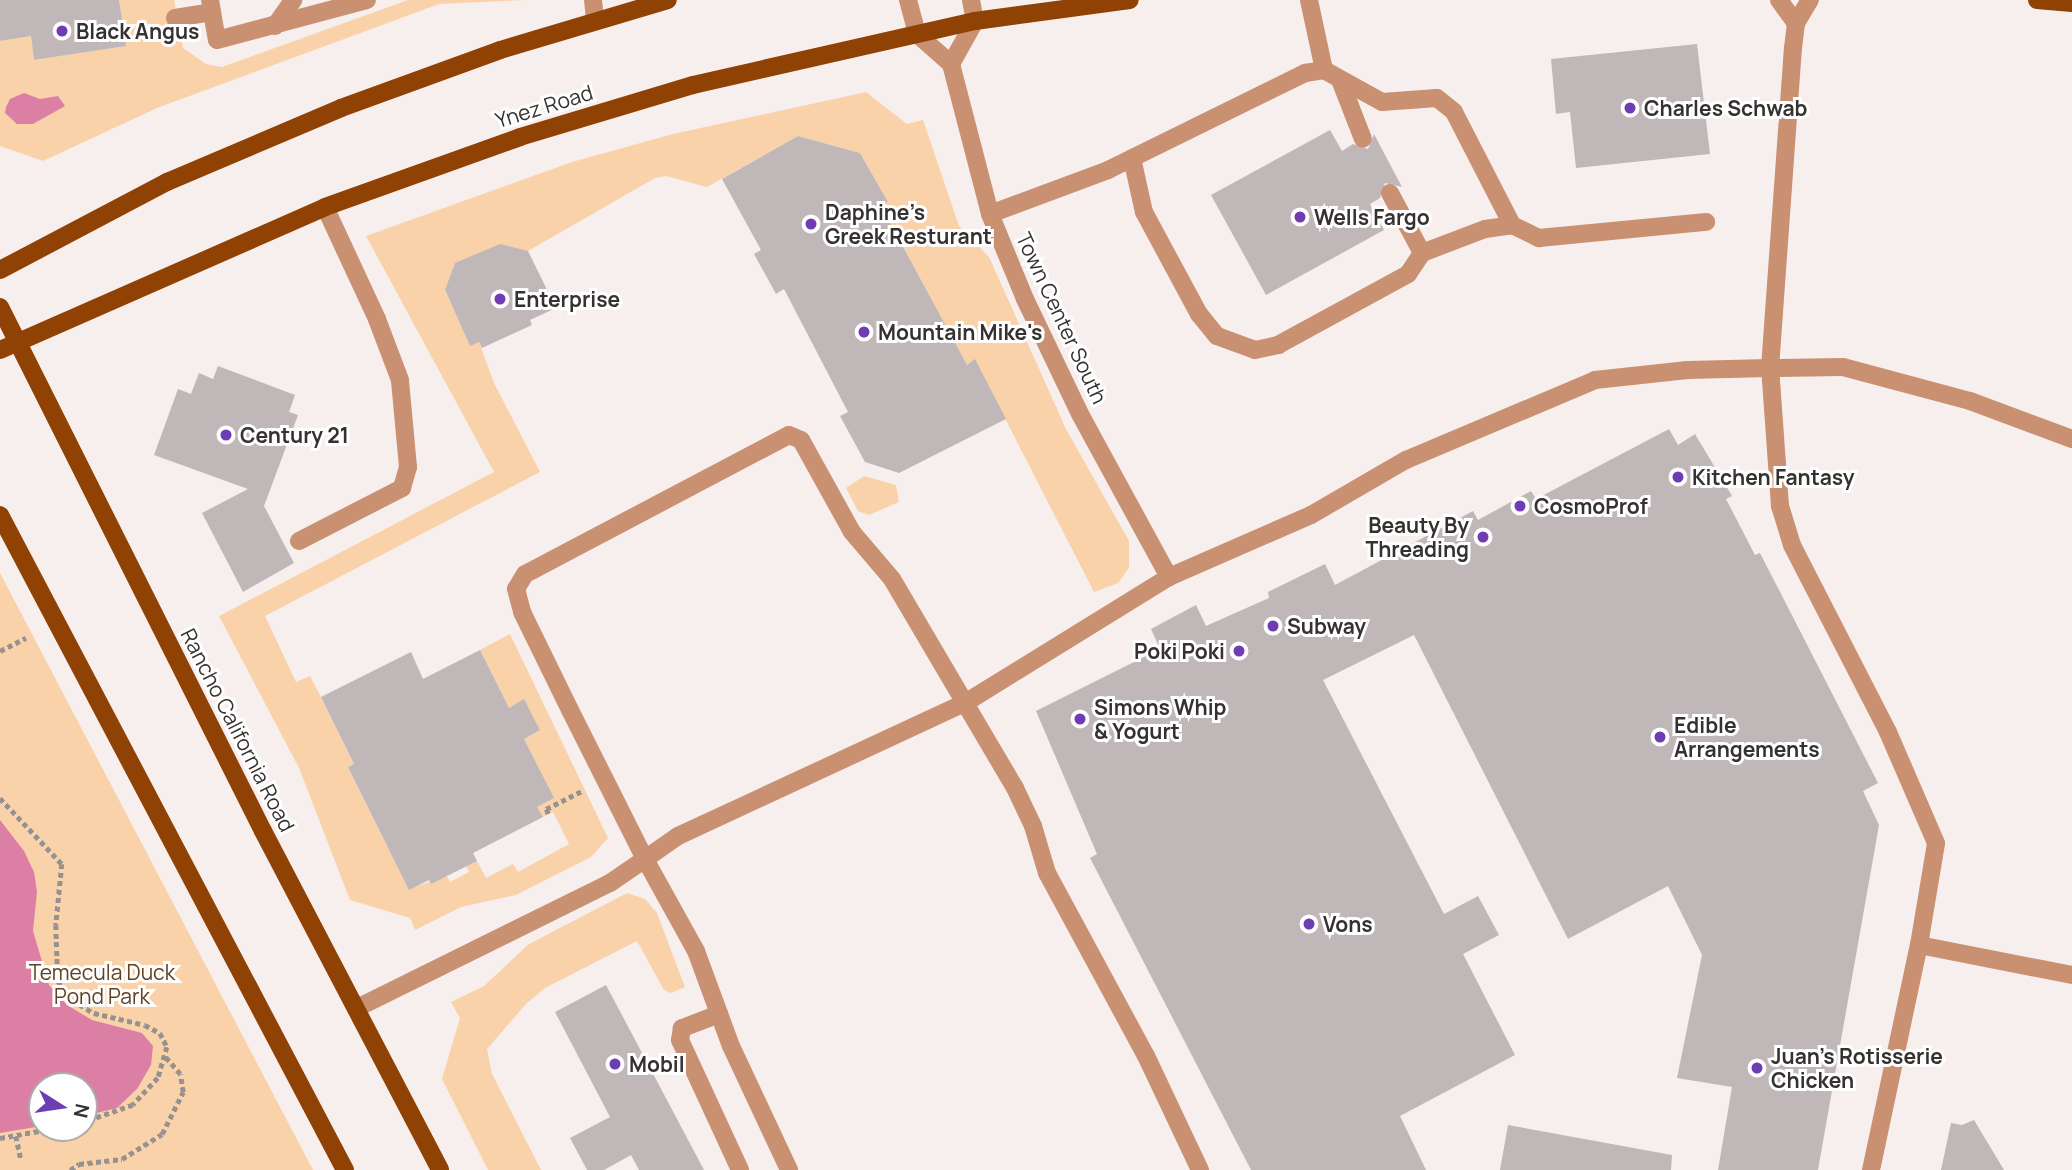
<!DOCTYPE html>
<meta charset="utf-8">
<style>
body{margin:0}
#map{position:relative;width:2072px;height:1170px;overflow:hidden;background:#f7efee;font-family:Manrope,sans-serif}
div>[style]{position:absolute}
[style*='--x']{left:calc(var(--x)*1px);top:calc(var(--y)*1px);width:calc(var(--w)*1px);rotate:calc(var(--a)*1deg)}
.green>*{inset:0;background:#f9d2aa}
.water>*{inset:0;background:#db7fa5}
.building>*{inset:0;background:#bfb7b8}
.path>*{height:4.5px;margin-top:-2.25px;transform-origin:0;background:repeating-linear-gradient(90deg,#979190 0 5px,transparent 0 8.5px)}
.lane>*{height:18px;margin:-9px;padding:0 9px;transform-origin:9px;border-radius:9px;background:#c99071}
.primary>*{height:18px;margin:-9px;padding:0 9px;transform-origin:9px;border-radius:9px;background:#904104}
.dots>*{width:19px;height:19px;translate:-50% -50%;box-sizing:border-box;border:4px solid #fefefe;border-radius:50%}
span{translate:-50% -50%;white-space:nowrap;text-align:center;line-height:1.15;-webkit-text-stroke:6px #fefefe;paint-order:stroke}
.poi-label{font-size:21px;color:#343130;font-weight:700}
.left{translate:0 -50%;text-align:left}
.right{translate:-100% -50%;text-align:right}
.street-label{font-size:21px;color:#343130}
.park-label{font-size:21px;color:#5e4222}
.north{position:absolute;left:28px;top:1072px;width:70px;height:70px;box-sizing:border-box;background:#fefefe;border:2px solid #adacac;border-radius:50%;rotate:102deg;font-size:19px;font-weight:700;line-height:28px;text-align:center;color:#343130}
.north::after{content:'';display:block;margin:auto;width:24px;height:32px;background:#6e3cb3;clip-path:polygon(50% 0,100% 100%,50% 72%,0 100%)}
</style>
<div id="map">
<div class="green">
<i style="clip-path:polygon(119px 0,174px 0,183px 48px,206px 64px,222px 67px,408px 0,524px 0,439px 4px,157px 108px,43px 161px,0 146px,0 41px,31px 36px,34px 60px,125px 46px)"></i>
<i style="clip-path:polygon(866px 92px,907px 124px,923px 120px,959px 226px,989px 257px,1066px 429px,1129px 541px,1129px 568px,1118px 583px,1094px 592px,975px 360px,959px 369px,956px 345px,893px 228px,872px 212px,888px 202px,860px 153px,798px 136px,707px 187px,666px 176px,655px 178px,528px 251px,455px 263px,445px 291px,470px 345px,479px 342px,494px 383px,540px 472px,265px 616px,296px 682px,310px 676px,321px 697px,354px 764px,348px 767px,409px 889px,447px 876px,450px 882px,469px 872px,466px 866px,477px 861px,486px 878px,513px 864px,518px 872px,569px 844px,553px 812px,543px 817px,537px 807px,553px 798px,524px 739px,540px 730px,524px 700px,509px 708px,480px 650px,510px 634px,608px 838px,591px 857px,516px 895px,461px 907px,415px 930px,410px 918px,350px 900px,299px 768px,219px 616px,494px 472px,366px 236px,572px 162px,673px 134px)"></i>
<i style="clip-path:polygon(864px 476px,896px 485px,899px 502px,869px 515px,858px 511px,846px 488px)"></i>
<i style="clip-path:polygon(evenodd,0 573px,313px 1170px,0 1170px,0 573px,42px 1086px,84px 1086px,84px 1128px,42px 1128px,42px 1086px)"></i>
<i style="clip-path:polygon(627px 893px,645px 899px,657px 913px,685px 987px,671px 993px,664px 990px,637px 941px,545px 988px,526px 1004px,487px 1049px,492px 1074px,541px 1170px,488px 1170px,442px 1079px,460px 1018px,451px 1002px,484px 986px,529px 944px)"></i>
</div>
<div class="water">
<i style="clip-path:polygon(24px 93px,40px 99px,58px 96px,65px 106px,33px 124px,17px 124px,5px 113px,6px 107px,10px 99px)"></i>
<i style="clip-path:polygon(0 820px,24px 851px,34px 872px,37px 892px,33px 931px,49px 985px,67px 1005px,92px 1020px,142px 1033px,153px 1046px,151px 1065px,137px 1089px,117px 1108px,84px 1116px,84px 1086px,42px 1086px,42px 1126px,0 1133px)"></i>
</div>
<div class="building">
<i style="clip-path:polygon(0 0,119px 0,126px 46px,34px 60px,31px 36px,0 41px)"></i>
<i style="clip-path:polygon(1697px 44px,1710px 154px,1576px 168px,1570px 112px,1556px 114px,1551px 59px)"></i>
<i style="clip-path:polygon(1330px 130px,1342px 151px,1353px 144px,1368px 149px,1374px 134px,1402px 187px,1385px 183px,1380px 198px,1370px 204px,1384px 230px,1266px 295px,1211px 195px)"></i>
<i style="clip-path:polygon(798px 136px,860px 153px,888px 202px,881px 206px,967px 365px,975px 359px,1006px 419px,899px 473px,865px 462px,840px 416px,848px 412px,784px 289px,776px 294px,754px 254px,761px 250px,722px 179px)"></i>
<i style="clip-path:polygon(500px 244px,528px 251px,556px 308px,530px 320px,532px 325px,482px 348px,479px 342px,470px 346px,445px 290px,455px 263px)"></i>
<i style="clip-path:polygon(218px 366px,295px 395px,289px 412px,298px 415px,264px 506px,294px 563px,243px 592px,202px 513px,248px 489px,154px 455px,178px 389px,191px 394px,199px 373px,213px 379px)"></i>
<i style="clip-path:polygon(1669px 429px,1678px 445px,1695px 434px,1732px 496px,1726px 499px,1755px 555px,1760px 553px,1878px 783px,1863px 791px,1879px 825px,1818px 1170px,1718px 1170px,1732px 1087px,1677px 1078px,1702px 955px,1668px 886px,1568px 939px,1414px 635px,1323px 680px,1444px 914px,1478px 896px,1499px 935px,1463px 954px,1515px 1055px,1400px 1116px,1426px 1170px,1251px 1170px,1090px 858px,1097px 854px,1036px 711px,1160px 649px,1151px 629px,1196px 605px,1206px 626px,1269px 598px,1268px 592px,1325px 564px,1335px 585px,1473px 511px,1478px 520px,1531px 491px,1536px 499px)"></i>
<i style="clip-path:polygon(480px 650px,509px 708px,524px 699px,540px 730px,524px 739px,554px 798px,537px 807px,543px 817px,473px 853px,477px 861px,431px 884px,429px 880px,409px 890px,348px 767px,354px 764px,321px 697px,411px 652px,423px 679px)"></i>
<i style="clip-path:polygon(606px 985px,704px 1170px,639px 1170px,631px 1155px,604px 1170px,587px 1170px,570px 1138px,610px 1117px,555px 1012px)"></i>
<i style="clip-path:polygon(1974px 1120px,2004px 1170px,1941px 1170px,1951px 1123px,1962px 1125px)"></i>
<i style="clip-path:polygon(1508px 1125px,1672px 1155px,1671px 1170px,1500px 1170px)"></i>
</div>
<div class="path">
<i style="--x:0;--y:651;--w:29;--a:-27"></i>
<i style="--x:0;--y:798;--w:91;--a:46.8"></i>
<i style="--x:62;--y:864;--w:61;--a:95.6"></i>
<i style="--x:56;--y:925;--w:56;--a:88"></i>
<i style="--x:58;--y:981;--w:24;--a:54"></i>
<i style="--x:72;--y:1000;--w:26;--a:31"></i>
<i style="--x:94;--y:1013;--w:52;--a:13.2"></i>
<i style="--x:145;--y:1025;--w:17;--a:28"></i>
<i style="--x:160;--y:1033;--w:16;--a:63"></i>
<i style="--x:167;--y:1047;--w:32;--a:106"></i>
<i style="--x:158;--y:1078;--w:37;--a:133"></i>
<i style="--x:133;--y:1105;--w:52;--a:160.9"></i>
<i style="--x:548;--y:814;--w:5;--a:-112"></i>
<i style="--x:546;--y:809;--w:40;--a:-26.6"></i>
<i style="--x:16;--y:1136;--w:24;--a:78"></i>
<i style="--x:0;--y:1138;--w:56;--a:-10.3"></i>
<i style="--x:70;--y:1170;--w:11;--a:-34"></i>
<i style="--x:79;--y:1164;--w:43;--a:-6.6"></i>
<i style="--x:122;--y:1159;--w:47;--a:-32"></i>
<i style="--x:162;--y:1134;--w:47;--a:-63.4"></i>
<i style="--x:183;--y:1092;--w:18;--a:-99"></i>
<i style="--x:180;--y:1074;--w:23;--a:-131"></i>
</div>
<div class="lane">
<i style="--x:593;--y:0;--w:19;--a:84"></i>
<i style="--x:908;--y:0;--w:35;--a:75"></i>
<i style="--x:917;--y:34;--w:45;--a:41.4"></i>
<i style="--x:951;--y:64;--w:155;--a:75.4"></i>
<i style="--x:990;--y:214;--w:92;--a:67.6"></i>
<i style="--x:1025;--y:299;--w:127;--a:64.4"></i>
<i style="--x:1080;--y:414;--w:186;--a:61.4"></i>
<i style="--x:1309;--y:0;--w:72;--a:77.9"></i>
<i style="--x:1779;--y:0;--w:29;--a:54"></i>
<i style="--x:212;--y:12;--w:28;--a:80"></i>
<i style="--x:217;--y:40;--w:155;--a:-14.9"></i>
<i style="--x:175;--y:18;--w:37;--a:-9"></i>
<i style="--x:212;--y:12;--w:12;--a:-99"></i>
<i style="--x:275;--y:26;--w:32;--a:-55"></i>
<i style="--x:951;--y:64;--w:49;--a:-60.8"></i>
<i style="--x:975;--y:21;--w:21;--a:-101"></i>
<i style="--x:1340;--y:80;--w:63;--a:68.7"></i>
<i style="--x:1132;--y:158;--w:55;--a:77.5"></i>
<i style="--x:1144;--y:212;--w:116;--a:61.7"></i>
<i style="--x:1199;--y:314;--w:28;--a:51"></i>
<i style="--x:1217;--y:336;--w:40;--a:20.2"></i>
<i style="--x:1255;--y:350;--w:24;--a:-12"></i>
<i style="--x:1278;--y:345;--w:148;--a:-28.6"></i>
<i style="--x:1408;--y:274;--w:25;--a:-56"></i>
<i style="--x:1422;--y:253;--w:67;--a:-20.9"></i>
<i style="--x:1485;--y:229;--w:27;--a:-8"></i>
<i style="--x:1512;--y:225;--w:30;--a:26"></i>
<i style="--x:1539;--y:238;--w:168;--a:-5.5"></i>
<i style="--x:1390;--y:193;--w:68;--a:61.9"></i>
<i style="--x:990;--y:214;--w:126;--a:-20.4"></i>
<i style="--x:1108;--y:170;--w:220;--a:-26.2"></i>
<i style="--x:1305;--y:73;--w:19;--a:-9"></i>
<i style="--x:1324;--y:70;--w:66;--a:28.9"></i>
<i style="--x:1382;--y:102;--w:55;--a:-4.2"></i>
<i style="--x:1437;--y:98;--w:22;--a:39"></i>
<i style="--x:1454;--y:112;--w:127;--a:62.8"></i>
<i style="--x:299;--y:541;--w:116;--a:-27.2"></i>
<i style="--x:402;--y:488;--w:22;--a:-74"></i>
<i style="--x:408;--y:467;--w:87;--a:-95.3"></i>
<i style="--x:400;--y:380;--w:65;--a:-110.7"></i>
<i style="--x:377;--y:319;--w:123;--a:-114.9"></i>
<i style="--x:1919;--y:945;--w:156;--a:11.1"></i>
<i style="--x:357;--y:1008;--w:282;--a:-26.3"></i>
<i style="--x:610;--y:883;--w:42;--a:-34.4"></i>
<i style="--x:645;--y:859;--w:40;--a:-34.9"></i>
<i style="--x:678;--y:836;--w:316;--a:-24.9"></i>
<i style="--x:965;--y:703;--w:144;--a:-120.5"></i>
<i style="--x:892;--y:579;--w:62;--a:-130.4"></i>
<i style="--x:852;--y:532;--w:105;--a:-119"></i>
<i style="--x:801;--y:440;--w:13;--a:-157"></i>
<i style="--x:789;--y:435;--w:298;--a:152.2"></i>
<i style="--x:525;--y:574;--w:17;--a:121"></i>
<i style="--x:516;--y:589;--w:24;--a:75"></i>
<i style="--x:522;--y:612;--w:109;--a:63.9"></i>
<i style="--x:570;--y:710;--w:167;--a:63.3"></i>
<i style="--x:645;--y:859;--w:105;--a:61"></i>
<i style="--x:696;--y:951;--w:101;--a:69.8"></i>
<i style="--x:731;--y:1046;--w:137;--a:64.9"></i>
<i style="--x:719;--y:1014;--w:40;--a:159"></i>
<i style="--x:682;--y:1028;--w:12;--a:99"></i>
<i style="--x:680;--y:1040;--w:143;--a:65.2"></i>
<i style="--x:1200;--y:1170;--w:126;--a:-115.3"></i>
<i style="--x:1146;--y:1056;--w:208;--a:-118.4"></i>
<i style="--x:1047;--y:873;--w:49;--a:-106.6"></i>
<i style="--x:1033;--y:826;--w:42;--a:-115.3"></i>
<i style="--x:1015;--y:788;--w:99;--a:-120.5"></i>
<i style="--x:965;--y:703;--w:240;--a:-31.7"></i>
<i style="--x:1169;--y:577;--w:155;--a:-23.6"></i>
<i style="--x:1311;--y:515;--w:110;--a:-30.1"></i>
<i style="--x:1406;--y:460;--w:205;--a:-22.9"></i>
<i style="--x:1595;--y:380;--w:93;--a:-6.2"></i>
<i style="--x:1687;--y:370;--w:83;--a:-1.4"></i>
<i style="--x:1770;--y:368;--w:321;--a:-85.9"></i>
<i style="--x:1793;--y:48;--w:25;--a:-83"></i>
<i style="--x:1796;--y:23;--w:27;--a:-59"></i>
<i style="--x:1871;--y:1170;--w:230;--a:-78"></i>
<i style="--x:1919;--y:945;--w:103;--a:-80.5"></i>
<i style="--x:1936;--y:843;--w:121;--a:-113.4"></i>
<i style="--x:1888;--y:732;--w:210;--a:-117.2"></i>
<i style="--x:1792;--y:545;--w:41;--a:-107.1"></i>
<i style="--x:1780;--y:506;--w:138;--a:-94.1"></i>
<i style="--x:1770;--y:368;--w:73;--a:-0.8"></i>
<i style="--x:1843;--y:367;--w:131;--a:15"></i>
<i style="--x:1970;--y:401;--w:109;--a:20.4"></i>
</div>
<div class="primary">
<i style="--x:2037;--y:0;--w:35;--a:5"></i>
<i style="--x:0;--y:270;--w:189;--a:-27.8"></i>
<i style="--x:167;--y:182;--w:189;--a:-23"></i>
<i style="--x:341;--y:108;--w:169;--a:-20"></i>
<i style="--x:500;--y:50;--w:175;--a:-16.6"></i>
<i style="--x:0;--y:307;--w:586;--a:63.35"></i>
<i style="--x:263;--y:831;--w:382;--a:62.4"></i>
<i style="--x:0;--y:350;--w:355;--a:-23.7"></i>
<i style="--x:325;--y:207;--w:207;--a:-19.7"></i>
<i style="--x:520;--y:137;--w:181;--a:-16.7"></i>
<i style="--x:693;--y:85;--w:289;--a:-12.8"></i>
<i style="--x:975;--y:21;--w:156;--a:-7.7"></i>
<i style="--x:0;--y:515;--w:740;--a:62.22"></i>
</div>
<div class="dots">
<i style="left:62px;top:31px;background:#6e3cb3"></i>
<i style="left:1630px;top:108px;background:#6e3cb3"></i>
<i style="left:1300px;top:217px;background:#6e3cb3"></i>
<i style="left:811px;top:224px;background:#6e3cb3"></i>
<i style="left:500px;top:299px;background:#6e3cb3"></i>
<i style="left:864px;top:332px;background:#6e3cb3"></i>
<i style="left:226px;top:435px;background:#6e3cb3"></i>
<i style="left:1678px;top:477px;background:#6e3cb3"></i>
<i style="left:1520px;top:506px;background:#6e3cb3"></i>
<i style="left:1483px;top:537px;background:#6e3cb3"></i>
<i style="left:1273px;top:626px;background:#6e3cb3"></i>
<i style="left:1239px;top:651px;background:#6e3cb3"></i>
<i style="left:1080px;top:719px;background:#6e3cb3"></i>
<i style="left:1660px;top:737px;background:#6e3cb3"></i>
<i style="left:1309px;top:924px;background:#6e3cb3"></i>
<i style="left:615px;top:1064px;background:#6e3cb3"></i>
<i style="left:1757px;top:1068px;background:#6e3cb3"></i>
</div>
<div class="poi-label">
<span class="left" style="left:76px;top:31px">Black Angus</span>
<span class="left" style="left:1644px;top:108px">Charles Schwab</span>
<span class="left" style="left:825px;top:224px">Daphine’s<br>Greek Resturant</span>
<span class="left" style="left:1314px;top:217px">Wells Fargo</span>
<span class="left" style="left:514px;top:299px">Enterprise</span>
<span class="left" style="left:878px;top:332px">Mountain Mike's</span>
<span class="left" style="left:240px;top:435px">Century 21</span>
<span class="left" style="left:1692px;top:477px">Kitchen Fantasy</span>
<span class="left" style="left:1534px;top:506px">CosmoProf</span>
<span class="right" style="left:1469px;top:537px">Beauty By<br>Threading</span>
<span class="left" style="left:1287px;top:626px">Subway</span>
<span class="right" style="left:1225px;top:651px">Poki Poki</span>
<span class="left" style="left:1094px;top:719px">Simons Whip<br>&amp; Yogurt</span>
<span class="left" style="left:1674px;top:737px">Edible<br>Arrangements</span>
<span class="left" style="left:1323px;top:924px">Vons</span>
<span class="left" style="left:1771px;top:1068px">Juan’s Rotisserie<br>Chicken</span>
<span class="left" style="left:629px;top:1064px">Mobil</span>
</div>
<div class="street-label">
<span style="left:544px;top:106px;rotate:-17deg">Ynez Road</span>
<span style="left:1062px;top:318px;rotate:65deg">Town Center South</span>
<span style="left:238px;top:730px;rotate:63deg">Rancho California Road</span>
</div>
<div class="park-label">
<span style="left:102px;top:984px">Temecula Duck<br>Pond Park</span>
</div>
<div class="north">N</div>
</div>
